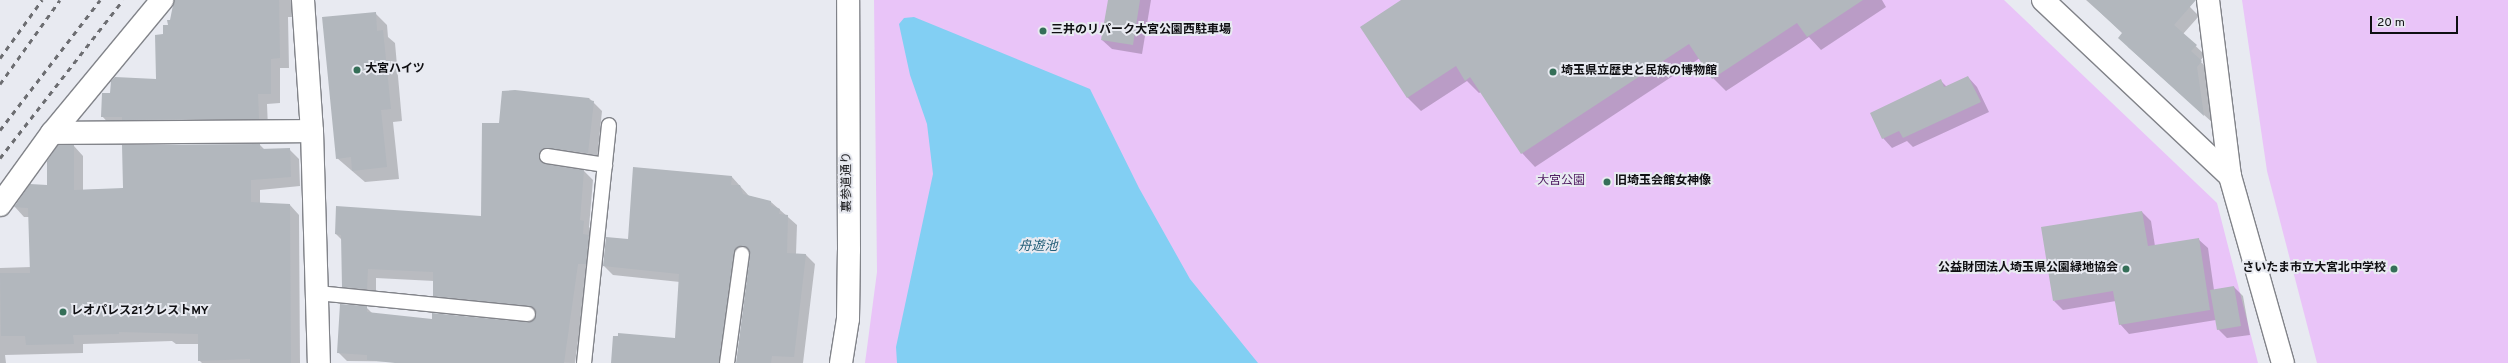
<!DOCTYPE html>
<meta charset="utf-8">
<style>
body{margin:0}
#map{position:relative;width:2508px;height:363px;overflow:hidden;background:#e8eaf1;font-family:Overpass,"Noto Sans JP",sans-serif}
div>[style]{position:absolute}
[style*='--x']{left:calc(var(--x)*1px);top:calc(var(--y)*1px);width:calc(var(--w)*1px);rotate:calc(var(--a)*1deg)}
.green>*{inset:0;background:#e9c4f8}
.water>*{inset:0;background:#82cff3}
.shadow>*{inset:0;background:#0003}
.building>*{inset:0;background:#b2b7bd}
.roads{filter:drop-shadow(1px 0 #818389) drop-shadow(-1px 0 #818389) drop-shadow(0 1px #818389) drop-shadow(0 -1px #818389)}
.service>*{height:14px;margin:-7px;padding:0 7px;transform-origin:7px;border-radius:7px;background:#fff}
.minor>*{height:22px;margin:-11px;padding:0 11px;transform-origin:11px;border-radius:11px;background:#fff}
.tertiary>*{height:22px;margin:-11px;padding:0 11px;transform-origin:11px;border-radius:11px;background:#fff}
.rail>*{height:3px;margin-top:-1.5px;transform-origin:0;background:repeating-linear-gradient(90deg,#6c6d71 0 5px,transparent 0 10px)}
.dots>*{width:11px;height:11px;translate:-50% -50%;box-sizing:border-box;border:2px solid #e8eaf1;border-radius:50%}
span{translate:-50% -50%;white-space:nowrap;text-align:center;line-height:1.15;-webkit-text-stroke:4px #e8eaf1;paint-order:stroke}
.poi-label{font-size:12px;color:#0f0f12;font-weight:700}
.left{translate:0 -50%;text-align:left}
.right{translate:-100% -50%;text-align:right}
.street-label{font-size:12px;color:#0f0f12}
.park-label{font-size:12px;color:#522064}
.water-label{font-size:13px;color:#245f79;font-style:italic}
.scale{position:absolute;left:2370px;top:16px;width:88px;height:18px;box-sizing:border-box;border:2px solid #0f0f12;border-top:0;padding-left:5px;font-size:12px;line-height:14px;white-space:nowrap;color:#0f0f12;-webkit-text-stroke:3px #e8eaf1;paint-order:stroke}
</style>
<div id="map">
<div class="green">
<i style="clip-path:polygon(874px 0,2004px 0,2217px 203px,2258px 363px,865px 363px,877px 272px)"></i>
<i style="clip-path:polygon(2242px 0,2508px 0,2508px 363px,2317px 363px,2267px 171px)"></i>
</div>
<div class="water">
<i style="clip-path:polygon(914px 17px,1090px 89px,1139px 188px,1190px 279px,1258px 363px,897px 363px,896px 347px,933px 174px,927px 124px,910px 75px,900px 29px,899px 24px,904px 18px)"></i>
</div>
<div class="shadow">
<i style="clip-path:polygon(175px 0,298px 0,298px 17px,288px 17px,289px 68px,280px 68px,280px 103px,267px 104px,268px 128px,111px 126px,102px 116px,111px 94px,157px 80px,164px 35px,171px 21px)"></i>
<i style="clip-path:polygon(1109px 0,1151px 0,1142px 54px,1112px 49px,1102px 40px)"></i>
<i style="clip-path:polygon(1403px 0,1882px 0,1886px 7px,1821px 50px,1809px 37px,1726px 91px,1713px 78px,1700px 58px,1535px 167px,1522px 153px,1481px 92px,1479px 93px,1467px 81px,1421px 111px,1408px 98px,1361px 27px)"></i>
<i style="clip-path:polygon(2086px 0,2182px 0,2190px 7px,2199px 16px,2183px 34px,2205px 55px,2200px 61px,2210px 71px,2206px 76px,2213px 123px,2128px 47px,2123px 33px)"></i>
<i style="clip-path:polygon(375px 13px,387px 25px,388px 37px,395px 43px,402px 121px,393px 122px,399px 179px,365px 182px,337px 158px)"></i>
<i style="clip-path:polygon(1968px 77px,1977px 87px,1989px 112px,1913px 147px,1907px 141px,1892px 148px,1883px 138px,1941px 81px,1947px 87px)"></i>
<i style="clip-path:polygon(589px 98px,602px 111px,597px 161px,550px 159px,547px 166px,584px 171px,593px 180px,589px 227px,593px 231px,575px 363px,347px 361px,338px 352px,366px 307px,373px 314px,433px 320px,527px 323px,536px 320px,536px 314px,443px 305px,434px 296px,434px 281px,376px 278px,376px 298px,352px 296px,343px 287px,342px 240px,336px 234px,482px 217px,500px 124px)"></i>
<i style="clip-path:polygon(260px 145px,265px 150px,289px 149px,299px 159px,300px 186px,260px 190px,260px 204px,290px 205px,299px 215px,300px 363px,202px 363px,199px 360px,199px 344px,176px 344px,172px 341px,83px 344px,83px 353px,5px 355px,6px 363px,0 363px,0 268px,31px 267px,29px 217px,24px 217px,15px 207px,31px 185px,48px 186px,74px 146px,83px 156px,83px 190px,124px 189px)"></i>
<i style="clip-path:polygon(634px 168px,732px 177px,749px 196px,771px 202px,797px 225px,796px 254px,806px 255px,815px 264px,803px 363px,737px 363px,751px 255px,749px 255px,729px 363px,612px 363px,676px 339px,680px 282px,613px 275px,604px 266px,629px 240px)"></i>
<i style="clip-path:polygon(2142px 212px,2151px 221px,2155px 246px,2198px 239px,2208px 248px,2214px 290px,2234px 287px,2243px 296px,2250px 335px,2227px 338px,2218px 329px,2216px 320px,2129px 334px,2120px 324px,2116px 301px,2063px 310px,2054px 301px)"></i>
</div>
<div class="building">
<i style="clip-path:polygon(174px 0,279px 0,280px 58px,271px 59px,271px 94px,258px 94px,259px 119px,122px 120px,122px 117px,101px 117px,102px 93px,110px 93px,111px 81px,115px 77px,156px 79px,155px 35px,163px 34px,163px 25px,168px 25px,167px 20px,170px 20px)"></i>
<i style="clip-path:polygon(1108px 0,1140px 0,1133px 45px,1101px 40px)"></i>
<i style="clip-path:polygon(1401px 0,1863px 0,1807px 37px,1797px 23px,1712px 79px,1689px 44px,1521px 154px,1470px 77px,1465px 81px,1456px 66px,1407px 98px,1360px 27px)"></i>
<i style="clip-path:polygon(2087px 0,2196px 0,2174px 25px,2197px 45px,2191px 51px,2202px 61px,2197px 67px,2204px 116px,2118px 38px,2122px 33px)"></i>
<i style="clip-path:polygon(376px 12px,377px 31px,383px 30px,391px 109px,381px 110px,387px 167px,352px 171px,351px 157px,336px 159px,322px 17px)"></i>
<i style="clip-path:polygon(1968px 76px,1981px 102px,1903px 138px,1899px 131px,1882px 139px,1870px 113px,1941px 79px,1944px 87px)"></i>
<i style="clip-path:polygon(515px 90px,589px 98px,589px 100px,594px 101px,588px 153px,548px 148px,541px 150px,539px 155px,541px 162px,545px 164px,584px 170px,580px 220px,584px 221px,583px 234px,589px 235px,586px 264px,578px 264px,564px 363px,395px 363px,367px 360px,367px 355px,337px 353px,340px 304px,367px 306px,367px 312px,432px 319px,432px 313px,527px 322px,535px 319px,536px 310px,529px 306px,433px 296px,433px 272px,368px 269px,367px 289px,342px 287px,341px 235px,335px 234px,336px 206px,481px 216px,482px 123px,499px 123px,502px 91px)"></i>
<i style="clip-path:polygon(260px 144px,260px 149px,290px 148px,291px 177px,251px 180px,251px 202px,290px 204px,291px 363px,250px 363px,250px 359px,198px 361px,198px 334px,119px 332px,119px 334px,73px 335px,74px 344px,26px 345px,25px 336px,1px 336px,0 273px,30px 273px,28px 208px,14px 207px,30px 184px,47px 185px,47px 161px,58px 145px,74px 145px,74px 190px,123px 188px,122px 145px)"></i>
<i style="clip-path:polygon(633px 167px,732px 176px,731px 185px,740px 185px,743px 194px,771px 201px,771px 205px,780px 209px,779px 214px,788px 215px,787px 253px,806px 254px,794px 357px,772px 356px,771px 363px,736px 363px,750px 255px,747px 248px,743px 246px,736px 249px,734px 253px,719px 363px,611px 363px,613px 336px,618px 336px,618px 333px,675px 338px,679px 274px,603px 266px,606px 237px,628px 239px)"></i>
<i style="clip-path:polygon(2142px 211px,2148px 246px,2199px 238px,2210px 310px,2119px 325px,2113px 291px,2053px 301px,2041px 227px)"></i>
<i style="clip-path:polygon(2234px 286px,2241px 326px,2217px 330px,2210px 290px)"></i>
</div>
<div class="roads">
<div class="service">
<i style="--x:547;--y:156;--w:59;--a:8.8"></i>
<i style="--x:317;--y:293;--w:212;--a:5.7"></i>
<i style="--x:584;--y:363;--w:239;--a:-84"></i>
<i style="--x:727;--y:363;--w:110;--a:-82.2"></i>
</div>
<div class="minor">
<i style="--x:303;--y:0;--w:131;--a:86.1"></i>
<i style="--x:312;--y:131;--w:232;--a:88.3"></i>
<i style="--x:2043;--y:0;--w:257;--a:43.3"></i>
<i style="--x:52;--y:133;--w:260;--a:-0.4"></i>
<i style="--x:0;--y:205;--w:89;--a:-54.2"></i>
<i style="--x:52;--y:133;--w:173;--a:-50.4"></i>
</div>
<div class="tertiary">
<i style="--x:2208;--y:0;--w:177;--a:82.9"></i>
<i style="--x:2230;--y:176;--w:194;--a:74.2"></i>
<i style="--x:841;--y:363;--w:45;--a:-81"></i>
<i style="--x:848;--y:319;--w:69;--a:-89.2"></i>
<i style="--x:849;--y:250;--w:250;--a:-90.2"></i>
</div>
</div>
<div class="rail">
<i style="--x:0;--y:58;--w:72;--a:-54.1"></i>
<i style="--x:0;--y:84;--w:103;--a:-54.5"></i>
<i style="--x:0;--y:130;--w:164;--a:-52.4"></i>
<i style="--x:0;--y:158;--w:200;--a:-52.1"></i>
</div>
<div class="dots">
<i style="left:1043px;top:31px;background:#356f58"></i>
<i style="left:357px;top:70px;background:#356f58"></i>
<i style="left:1553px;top:72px;background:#356f58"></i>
<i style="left:1607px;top:182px;background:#356f58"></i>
<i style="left:2126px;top:269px;background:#356f58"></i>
<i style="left:2394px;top:269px;background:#356f58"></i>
<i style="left:63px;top:312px;background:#356f58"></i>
</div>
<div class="poi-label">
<span class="left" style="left:1051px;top:31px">三井のリパーク大宮公園西駐車場</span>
<span class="left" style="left:365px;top:70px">大宮ハイツ</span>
<span class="left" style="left:1561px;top:72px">埼玉県立歴史と民族の博物館</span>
<span class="left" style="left:1615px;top:182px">旧埼玉会館女神像</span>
<span class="right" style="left:2118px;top:269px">公益財団法人埼玉県公園緑地協会</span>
<span class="right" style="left:2386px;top:269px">さいたま市立大宮北中学校</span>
<span class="left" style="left:71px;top:312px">レオパレス21クレストMY</span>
</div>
<div class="street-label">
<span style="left:848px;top:182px;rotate:-90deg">裏参道通り</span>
</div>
<div class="park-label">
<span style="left:1561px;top:182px">大宮公園</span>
</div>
<div class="water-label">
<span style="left:1038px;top:247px">舟遊池</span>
</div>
<div class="scale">20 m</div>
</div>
